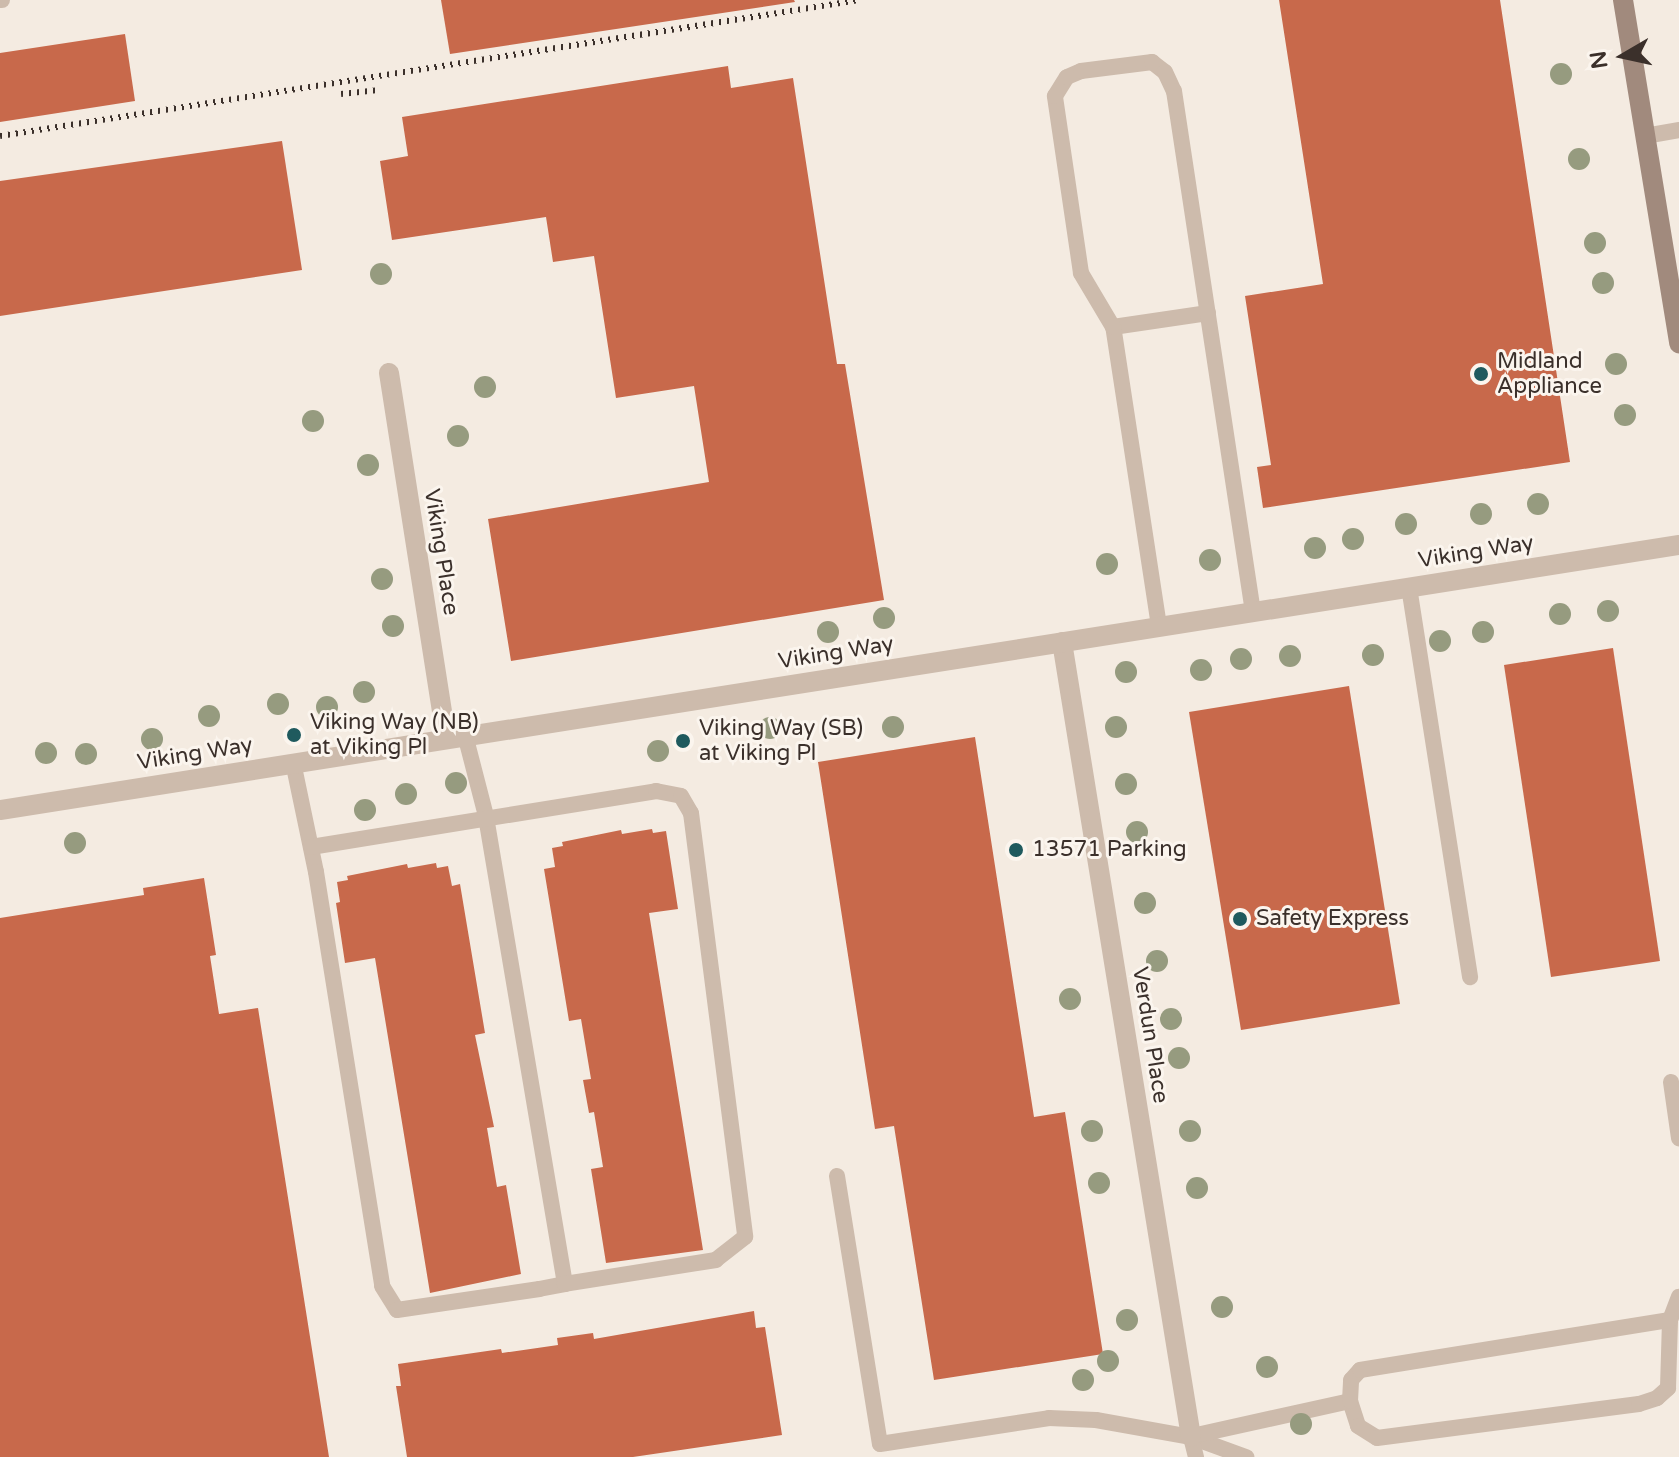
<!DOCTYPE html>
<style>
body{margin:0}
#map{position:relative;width:1679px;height:1457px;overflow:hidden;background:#f4ebe1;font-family:"Varela Round",sans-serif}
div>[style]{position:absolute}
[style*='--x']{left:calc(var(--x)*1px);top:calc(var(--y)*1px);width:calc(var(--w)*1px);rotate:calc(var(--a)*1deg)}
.building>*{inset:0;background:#c8694b}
.service>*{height:16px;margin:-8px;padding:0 8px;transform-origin:8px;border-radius:8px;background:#cdbbac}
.minor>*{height:20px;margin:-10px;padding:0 10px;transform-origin:10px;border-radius:10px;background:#cdbbac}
.tertiary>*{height:20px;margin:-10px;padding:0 10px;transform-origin:10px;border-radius:10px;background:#cdbbac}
.secondary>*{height:20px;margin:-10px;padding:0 10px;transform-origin:10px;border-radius:10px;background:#a18a7d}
.rail>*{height:6px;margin-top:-3px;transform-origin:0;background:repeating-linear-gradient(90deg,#3b302b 0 2px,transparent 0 8px)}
.trees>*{width:22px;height:22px;margin:-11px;border-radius:50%;background:#969b7f}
.dots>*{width:22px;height:22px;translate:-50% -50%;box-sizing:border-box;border:4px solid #fbf5ee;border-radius:50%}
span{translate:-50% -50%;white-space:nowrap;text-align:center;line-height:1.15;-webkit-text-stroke:6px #fbf5ee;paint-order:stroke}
.poi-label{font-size:22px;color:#3b302b}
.left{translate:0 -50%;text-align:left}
.street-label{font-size:22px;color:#3b302b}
.north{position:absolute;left:1583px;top:16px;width:80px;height:80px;-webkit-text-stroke:6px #fbf5ee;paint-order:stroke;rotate:261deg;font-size:22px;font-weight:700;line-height:32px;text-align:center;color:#3b302b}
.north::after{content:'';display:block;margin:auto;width:28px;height:36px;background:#3b302b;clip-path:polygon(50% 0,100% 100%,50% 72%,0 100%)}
</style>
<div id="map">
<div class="building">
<i style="clip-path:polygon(441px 0,794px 0,795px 2px,450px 54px)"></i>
<i style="clip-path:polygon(1279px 0,1500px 0,1570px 462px,1263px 508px,1257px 467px,1271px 465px,1245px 296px,1323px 284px)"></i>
<i style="clip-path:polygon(125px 34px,135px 101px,0 122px,0 53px)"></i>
<i style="clip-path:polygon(728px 66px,731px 88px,793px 78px,837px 364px,845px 364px,884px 600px,511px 661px,488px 519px,709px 482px,694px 386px,616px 398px,594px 256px,553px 262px,546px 217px,392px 240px,380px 161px,408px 156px,402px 117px)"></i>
<i style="clip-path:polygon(282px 141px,302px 270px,0 316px,0 181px)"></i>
<i style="clip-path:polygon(1613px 648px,1660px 961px,1551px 977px,1504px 665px)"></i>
<i style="clip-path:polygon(1349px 686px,1400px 1004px,1241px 1030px,1189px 712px)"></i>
<i style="clip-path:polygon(975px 737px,1034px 1117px,1065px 1112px,1103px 1354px,934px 1380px,894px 1126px,875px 1129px,818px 762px)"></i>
<i style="clip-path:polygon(652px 829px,653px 833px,666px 831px,678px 909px,649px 913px,703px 1250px,606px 1263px,591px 1169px,603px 1167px,594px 1112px,589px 1113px,583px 1080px,591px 1079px,581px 1019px,569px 1021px,544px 869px,555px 867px,552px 848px,563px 846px,562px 842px,621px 830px,622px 834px)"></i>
<i style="clip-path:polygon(436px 863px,437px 868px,448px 866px,452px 886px,460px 884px,485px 1033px,475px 1035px,494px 1127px,487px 1128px,497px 1187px,506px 1185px,521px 1274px,430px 1293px,375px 958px,345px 963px,336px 903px,340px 902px,337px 882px,348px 880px,347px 876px,407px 864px,408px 868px)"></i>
<i style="clip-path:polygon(204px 878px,216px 955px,210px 956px,219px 1014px,258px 1008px,329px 1457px,0 1457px,0 918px,144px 895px,143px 888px)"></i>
<i style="clip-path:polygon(754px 1311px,756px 1328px,765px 1327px,782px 1435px,633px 1457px,407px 1457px,396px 1386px,401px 1386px,398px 1364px,501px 1349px,502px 1353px,558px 1345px,557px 1338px,593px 1333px,594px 1339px)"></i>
</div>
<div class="service">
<i style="--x:0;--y:0;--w:2;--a:0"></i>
<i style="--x:1645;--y:136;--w:35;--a:-10"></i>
<i style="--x:1113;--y:327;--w:96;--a:-8.4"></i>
<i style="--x:1409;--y:587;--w:395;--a:81.1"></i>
<i style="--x:1159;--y:626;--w:303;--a:-98.7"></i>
<i style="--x:1113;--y:327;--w:63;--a:-120.7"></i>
<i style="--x:1081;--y:273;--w:179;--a:-98.4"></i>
<i style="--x:1055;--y:96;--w:22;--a:-58"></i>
<i style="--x:1067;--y:77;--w:15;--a:-23"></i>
<i style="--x:1081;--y:71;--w:72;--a:-7.2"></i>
<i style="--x:1152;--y:62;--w:16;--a:38"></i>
<i style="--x:1165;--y:72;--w:21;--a:65"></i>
<i style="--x:1174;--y:91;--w:527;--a:81.38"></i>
<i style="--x:293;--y:762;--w:112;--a:78.2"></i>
<i style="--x:316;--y:872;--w:419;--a:80.9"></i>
<i style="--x:382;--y:1286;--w:28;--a:58"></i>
<i style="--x:397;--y:1310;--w:144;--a:-8.4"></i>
<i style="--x:539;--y:1289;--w:26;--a:-11"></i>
<i style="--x:565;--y:1284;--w:475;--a:-99.6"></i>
<i style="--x:486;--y:816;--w:84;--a:-104.5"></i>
<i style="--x:311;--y:847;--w:350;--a:-9.2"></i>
<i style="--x:656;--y:791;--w:25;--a:11"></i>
<i style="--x:681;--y:796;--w:20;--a:60"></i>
<i style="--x:691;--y:813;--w:427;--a:82.7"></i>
<i style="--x:745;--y:1237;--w:37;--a:142"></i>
<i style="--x:716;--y:1260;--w:153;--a:171"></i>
<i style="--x:1671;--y:1082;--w:57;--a:81.9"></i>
<i style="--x:837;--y:1176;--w:271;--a:80.9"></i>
<i style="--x:880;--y:1444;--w:171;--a:-8.7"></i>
<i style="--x:1049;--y:1418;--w:47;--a:2.4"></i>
<i style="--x:1096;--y:1420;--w:97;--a:10.1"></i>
<i style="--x:1191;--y:1437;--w:59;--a:20"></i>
<i style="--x:1350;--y:1401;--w:26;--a:72"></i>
<i style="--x:1358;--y:1426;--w:22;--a:32"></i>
<i style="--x:1377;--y:1438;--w:264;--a:-7.4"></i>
<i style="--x:1639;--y:1404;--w:19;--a:-18"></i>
<i style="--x:1657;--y:1398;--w:15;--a:-42"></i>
<i style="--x:1668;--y:1388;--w:68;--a:-88.3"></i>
<i style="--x:1192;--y:1436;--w:162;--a:-12.5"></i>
<i style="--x:1350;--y:1401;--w:21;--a:-87"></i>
<i style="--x:1351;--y:1380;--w:13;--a:-48"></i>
<i style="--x:1360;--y:1370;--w:314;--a:-9.2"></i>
<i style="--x:1670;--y:1320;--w:25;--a:-69"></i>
<i style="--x:1191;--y:1437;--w:21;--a:76"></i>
</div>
<div class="minor">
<i style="--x:389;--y:373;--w:369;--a:81.1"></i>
<i style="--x:1062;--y:642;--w:805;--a:80.78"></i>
</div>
<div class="tertiary">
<i style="--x:0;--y:810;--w:1700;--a:-8.97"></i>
</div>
<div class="secondary">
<i style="--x:1623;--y:0;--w:348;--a:80.7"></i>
</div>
<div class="rail">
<i style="--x:341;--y:94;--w:37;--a:-6"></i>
<i style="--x:0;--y:136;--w:871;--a:-8.99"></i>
</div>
<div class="trees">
<i style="left:1561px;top:74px"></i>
<i style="left:1579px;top:159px"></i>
<i style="left:1595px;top:243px"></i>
<i style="left:381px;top:274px"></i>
<i style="left:1603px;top:283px"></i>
<i style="left:1616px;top:364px"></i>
<i style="left:485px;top:387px"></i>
<i style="left:1625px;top:415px"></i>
<i style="left:313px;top:421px"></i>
<i style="left:458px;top:436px"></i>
<i style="left:368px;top:465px"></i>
<i style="left:1538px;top:504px"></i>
<i style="left:1481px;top:514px"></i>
<i style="left:1406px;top:524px"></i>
<i style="left:1353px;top:539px"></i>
<i style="left:1315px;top:548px"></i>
<i style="left:1210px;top:560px"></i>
<i style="left:1107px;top:564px"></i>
<i style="left:382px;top:579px"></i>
<i style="left:1608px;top:611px"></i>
<i style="left:1560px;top:614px"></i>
<i style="left:884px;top:618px"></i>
<i style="left:393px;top:626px"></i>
<i style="left:828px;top:632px"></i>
<i style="left:1483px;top:632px"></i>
<i style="left:1440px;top:641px"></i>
<i style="left:1373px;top:655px"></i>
<i style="left:1290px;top:656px"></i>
<i style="left:1241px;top:659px"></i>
<i style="left:1201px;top:670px"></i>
<i style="left:1126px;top:672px"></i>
<i style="left:364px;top:692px"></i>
<i style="left:278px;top:704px"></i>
<i style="left:327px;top:707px"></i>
<i style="left:209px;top:716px"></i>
<i style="left:893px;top:727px"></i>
<i style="left:1116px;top:727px"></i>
<i style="left:770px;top:728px"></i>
<i style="left:152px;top:739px"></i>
<i style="left:658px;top:751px"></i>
<i style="left:46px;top:753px"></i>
<i style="left:86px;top:754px"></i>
<i style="left:456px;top:783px"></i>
<i style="left:1126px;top:784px"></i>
<i style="left:406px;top:794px"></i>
<i style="left:365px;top:810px"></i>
<i style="left:1137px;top:832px"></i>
<i style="left:75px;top:843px"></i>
<i style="left:1145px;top:903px"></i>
<i style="left:1157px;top:961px"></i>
<i style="left:1070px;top:999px"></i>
<i style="left:1171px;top:1019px"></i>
<i style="left:1179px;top:1058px"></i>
<i style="left:1092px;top:1131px"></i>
<i style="left:1190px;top:1131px"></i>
<i style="left:1099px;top:1183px"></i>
<i style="left:1197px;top:1188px"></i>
<i style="left:1222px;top:1307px"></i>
<i style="left:1127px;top:1320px"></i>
<i style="left:1108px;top:1361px"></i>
<i style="left:1267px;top:1367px"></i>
<i style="left:1083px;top:1380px"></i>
<i style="left:1301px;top:1424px"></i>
</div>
<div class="dots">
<i style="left:1481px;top:374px;background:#1f5a5e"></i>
<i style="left:294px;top:735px;background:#1f5a5e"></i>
<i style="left:683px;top:741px;background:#1f5a5e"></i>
<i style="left:1016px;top:850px;background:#1f5a5e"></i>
<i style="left:1240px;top:919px;background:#1f5a5e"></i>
</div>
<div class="poi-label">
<span class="left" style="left:1497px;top:374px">Midland<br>Appliance</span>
<span class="left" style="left:310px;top:735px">Viking Way (NB)<br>at Viking Pl</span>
<span class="left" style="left:699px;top:741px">Viking Way (SB)<br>at Viking Pl</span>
<span class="left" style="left:1032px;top:850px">13571 Parking</span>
<span class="left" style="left:1256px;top:919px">Safety Express</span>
</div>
<div class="street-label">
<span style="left:441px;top:552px;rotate:81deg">Viking Place</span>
<span style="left:1476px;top:552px;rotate:-9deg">Viking Way</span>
<span style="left:836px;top:653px;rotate:-9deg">Viking Way</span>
<span style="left:195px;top:754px;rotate:-9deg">Viking Way</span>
<span style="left:1150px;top:1035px;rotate:81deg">Verdun Place</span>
</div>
<div class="north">N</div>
</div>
